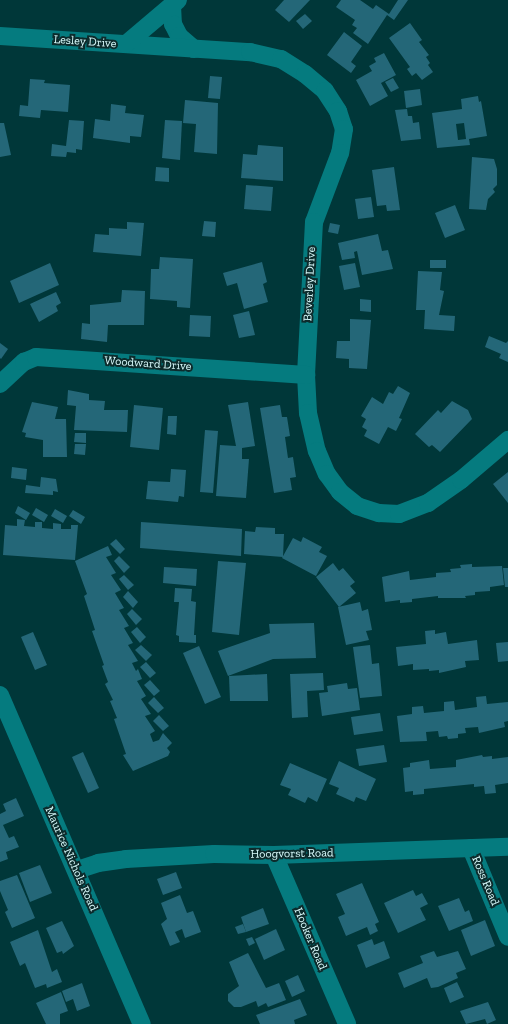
<!DOCTYPE html>
<style>
body{margin:0}
#map{position:relative;width:508px;height:1024px;overflow:hidden;background:#003739;font-family:"Zilla Slab",serif}
div>[style]{position:absolute}
[style*='--x']{left:calc(var(--x)*1px);top:calc(var(--y)*1px);width:calc(var(--w)*1px);rotate:calc(var(--a)*1deg)}
.building>*{inset:0;background:#246778}
.minor>*{height:18px;margin:-9px;padding:0 9px;transform-origin:9px;border-radius:9px;background:#057b7f}
span{translate:-50% -50%;white-space:nowrap;text-align:center;line-height:1.15;-webkit-text-stroke:4px #0c2b2c;paint-order:stroke}
.street-label{font-size:12px;color:#dafcfd}
</style>
<div id="map">
<div class="building">
<i style="clip-path:polygon(284px 0,310px 0,289px 22px,275px 10px)"></i>
<i style="clip-path:polygon(341px 0,360px 0,373px 9px,376px 5px,389px 14px,398px 0,408px 0,394px 20px,387px 15px,368px 44px,353px 33px,357px 28px,352px 25px,355px 20px,336px 7px)"></i>
<i style="clip-path:polygon(305px 14px,312px 21px,303px 29px,296px 21px)"></i>
<i style="clip-path:polygon(410px 23px,422px 40px,419px 42px,429px 55px,426px 57px,430px 63px,428px 65px,433px 72px,422px 80px,416px 73px,412px 76px,407px 69px,410px 67px,389px 38px)"></i>
<i style="clip-path:polygon(344px 32px,362px 46px,351px 62px,356px 66px,351px 73px,327px 55px)"></i>
<i style="clip-path:polygon(384px 53px,396px 75px,381px 83px,388px 96px,370px 106px,356px 80px,372px 71px,369px 66px,376px 62px,374px 58px)"></i>
<i style="clip-path:polygon(210px 76px,222px 77px,220px 99px,208px 98px)"></i>
<i style="clip-path:polygon(393px 78px,399px 88px,391px 92px,385px 82px)"></i>
<i style="clip-path:polygon(30px 79px,45px 80px,44px 83px,70px 85px,68px 112px,41px 110px,40px 118px,19px 116px,20px 105px,28px 106px)"></i>
<i style="clip-path:polygon(420px 89px,422px 105px,406px 108px,404px 91px)"></i>
<i style="clip-path:polygon(evenodd,478px 96px,479px 102px,481px 101px,487px 136px,469px 139px,470px 145px,437px 148px,432px 113px,462px 109px,461px 99px,478px 96px,464px 123px,466px 139px,458px 140px,456px 124px,464px 123px)"></i>
<i style="clip-path:polygon(185px 100px,218px 103px,217px 154px,194px 152px,196px 124px,183px 123px)"></i>
<i style="clip-path:polygon(111px 104px,126px 106px,125px 113px,144px 115px,141px 137px,130px 136px,130px 143px,93px 138px,95px 119px,110px 121px)"></i>
<i style="clip-path:polygon(407px 109px,408px 116px,412px 116px,413px 123px,419px 122px,421px 139px,401px 141px,395px 110px)"></i>
<i style="clip-path:polygon(69px 120px,84px 121px,82px 150px,76px 149px,76px 153px,67px 152px,66px 157px,51px 156px,52px 144px,66px 146px)"></i>
<i style="clip-path:polygon(165px 120px,182px 121px,180px 160px,162px 158px)"></i>
<i style="clip-path:polygon(0 123px,4px 123px,11px 155px,0 157px)"></i>
<i style="clip-path:polygon(258px 145px,283px 147px,283px 181px,241px 178px,243px 154px,257px 155px)"></i>
<i style="clip-path:polygon(472px 157px,494px 159px,497px 169px,497px 185px,493px 189px,495px 192px,488px 199px,486px 210px,469px 209px)"></i>
<i style="clip-path:polygon(156px 167px,169px 168px,169px 182px,155px 181px)"></i>
<i style="clip-path:polygon(394px 167px,400px 210px,387px 211px,386px 205px,377px 206px,372px 170px)"></i>
<i style="clip-path:polygon(246px 185px,273px 187px,271px 211px,244px 209px)"></i>
<i style="clip-path:polygon(371px 197px,374px 217px,358px 219px,355px 199px)"></i>
<i style="clip-path:polygon(455px 205px,465px 230px,445px 238px,435px 213px)"></i>
<i style="clip-path:polygon(204px 221px,216px 222px,215px 237px,202px 236px)"></i>
<i style="clip-path:polygon(127px 222px,144px 223px,141px 256px,93px 252px,95px 234px,109px 235px,109px 228px,127px 229px)"></i>
<i style="clip-path:polygon(330px 223px,340px 225px,338px 234px,328px 232px)"></i>
<i style="clip-path:polygon(378px 234px,382px 251px,388px 250px,393px 269px,362px 275px,357px 251px,354px 252px,355px 258px,342px 260px,338px 243px)"></i>
<i style="clip-path:polygon(160px 257px,193px 259px,190px 308px,177px 307px,177px 301px,150px 299px,151px 269px,159px 269px)"></i>
<i style="clip-path:polygon(430px 260px,446px 260px,446px 268px,430px 268px)"></i>
<i style="clip-path:polygon(262px 262px,267px 282px,263px 284px,268px 302px,244px 309px,237px 283px,227px 286px,223px 273px)"></i>
<i style="clip-path:polygon(50px 263px,59px 285px,19px 303px,10px 281px)"></i>
<i style="clip-path:polygon(355px 263px,360px 287px,344px 290px,339px 266px)"></i>
<i style="clip-path:polygon(418px 271px,442px 272px,440px 290px,444px 291px,439px 315px,455px 316px,454px 331px,424px 329px,425px 310px,416px 310px)"></i>
<i style="clip-path:polygon(122px 290px,145px 291px,144px 325px,108px 325px,107px 342px,81px 339px,82px 323px,90px 324px,90px 305px,121px 302px)"></i>
<i style="clip-path:polygon(56px 292px,61px 303px,56px 306px,58px 311px,39px 322px,30px 304px)"></i>
<i style="clip-path:polygon(360px 299px,371px 300px,371px 312px,360px 311px)"></i>
<i style="clip-path:polygon(249px 311px,255px 335px,239px 338px,233px 315px)"></i>
<i style="clip-path:polygon(190px 315px,211px 316px,210px 337px,189px 336px)"></i>
<i style="clip-path:polygon(350px 319px,371px 320px,367px 369px,349px 368px,349px 359px,336px 358px,337px 341px,350px 341px)"></i>
<i style="clip-path:polygon(489px 336px,506px 343px,508px 341px,508px 362px,499px 358px,501px 354px,485px 347px)"></i>
<i style="clip-path:polygon(0 343px,8px 349px,1px 359px,0 358px)"></i>
<i style="clip-path:polygon(398px 386px,410px 393px,399px 418px,402px 419px,396px 431px,388px 427px,379px 444px,364px 436px,367px 430px,362px 427px,366px 419px,361px 416px,372px 397px,383px 404px,389px 392px,393px 394px)"></i>
<i style="clip-path:polygon(68px 390px,89px 394px,89px 400px,105px 401px,104px 410px,128px 410px,127px 432px,74px 430px,76px 406px,67px 405px)"></i>
<i style="clip-path:polygon(452px 401px,468px 410px,472px 419px,440px 452px,432px 445px,429px 447px,415px 434px,438px 410px,441px 413px)"></i>
<i style="clip-path:polygon(32px 402px,58px 407px,55px 419px,66px 419px,67px 457px,43px 457px,43px 440px,25px 437px,26px 433px,22px 432px)"></i>
<i style="clip-path:polygon(248px 402px,255px 446px,242px 448px,242px 459px,249px 459px,246px 498px,216px 496px,220px 445px,236px 446px,228px 405px)"></i>
<i style="clip-path:polygon(134px 405px,163px 408px,159px 450px,130px 447px)"></i>
<i style="clip-path:polygon(280px 405px,282px 417px,287px 417px,290px 436px,285px 437px,288px 458px,293px 457px,296px 477px,290px 478px,292px 490px,274px 493px,260px 408px)"></i>
<i style="clip-path:polygon(168px 416px,177px 416px,176px 435px,167px 434px)"></i>
<i style="clip-path:polygon(205px 430px,218px 431px,213px 493px,200px 492px)"></i>
<i style="clip-path:polygon(75px 433px,86px 433px,86px 443px,74px 442px)"></i>
<i style="clip-path:polygon(75px 444px,86px 444px,85px 455px,74px 454px)"></i>
<i style="clip-path:polygon(12px 467px,27px 469px,26px 480px,11px 478px)"></i>
<i style="clip-path:polygon(171px 469px,186px 470px,184px 497px,179px 496px,178px 502px,146px 499px,148px 481px,170px 482px)"></i>
<i style="clip-path:polygon(508px 472px,508px 503px,493px 484px)"></i>
<i style="clip-path:polygon(41px 477px,56px 479px,58px 492px,53px 491px,53px 495px,25px 493px,26px 485px,40px 487px)"></i>
<i style="clip-path:polygon(18px 506px,30px 513px,26px 520px,15px 513px)"></i>
<i style="clip-path:polygon(36px 508px,48px 515px,44px 522px,32px 515px)"></i>
<i style="clip-path:polygon(55px 509px,67px 516px,63px 523px,51px 516px)"></i>
<i style="clip-path:polygon(73px 510px,85px 517px,81px 524px,69px 516px)"></i>
<i style="clip-path:polygon(17px 519px,25px 520px,24px 526px,35px 527px,35px 522px,42px 522px,42px 528px,53px 529px,53px 523px,61px 524px,61px 529px,71px 529px,71px 525px,78px 525px,75px 560px,3px 555px,5px 525px,17px 526px)"></i>
<i style="clip-path:polygon(141px 522px,242px 529px,241px 556px,140px 548px)"></i>
<i style="clip-path:polygon(256px 527px,275px 528px,275px 534px,284px 534px,283px 557px,244px 554px,245px 531px,255px 532px)"></i>
<i style="clip-path:polygon(303px 537px,322px 547px,319px 552px,327px 556px,316px 576px,282px 558px,293px 538px,301px 542px)"></i>
<i style="clip-path:polygon(116px 539px,125px 549px,120px 554px,110px 544px)"></i>
<i style="clip-path:polygon(108px 546px,112px 555px,106px 557px,116px 573px,111px 575px,121px 590px,115px 593px,124px 608px,119px 610px,129px 626px,124px 628px,133px 643px,128px 645px,138px 661px,132px 663px,136px 671px,138px 669px,142px 679px,137px 681px,146px 696px,141px 699px,151px 714px,145px 716px,155px 731px,150px 734px,153px 742px,159px 740px,163px 733px,172px 743px,167px 748px,170px 752px,168px 756px,133px 771px,123px 755px,126px 754px,114px 719px,117px 718px,110px 701px,113px 700px,105px 684px,108px 682px,102px 666px,104px 665px,92px 631px,95px 630px,84px 596px,87px 594px,75px 561px)"></i>
<i style="clip-path:polygon(119px 556px,130px 567px,124px 573px,114px 561px)"></i>
<i style="clip-path:polygon(218px 561px,246px 563px,239px 635px,212px 632px)"></i>
<i style="clip-path:polygon(333px 563px,339px 571px,343px 568px,355px 582px,350px 586px,356px 593px,339px 607px,316px 577px)"></i>
<i style="clip-path:polygon(472px 564px,472px 567px,502px 566px,504px 585px,490px 587px,490px 591px,475px 592px,475px 595px,465px 596px,466px 598px,438px 598px,438px 596px,412px 599px,412px 602px,400px 603px,400px 600px,385px 602px,382px 577px,409px 571px,410px 580px,436px 577px,436px 573px,451px 572px,450px 569px,461px 568px,460px 565px)"></i>
<i style="clip-path:polygon(164px 567px,197px 569px,196px 586px,163px 583px)"></i>
<i style="clip-path:polygon(503px 568px,508px 568px,508px 587px,505px 587px)"></i>
<i style="clip-path:polygon(124px 575px,134px 585px,128px 590px,119px 579px)"></i>
<i style="clip-path:polygon(175px 588px,192px 589px,191px 601px,196px 602px,194px 635px,196px 635px,196px 643px,179px 642px,179px 636px,176px 635px,179px 602px,174px 602px)"></i>
<i style="clip-path:polygon(128px 591px,138px 602px,133px 608px,123px 597px)"></i>
<i style="clip-path:polygon(360px 602px,362px 611px,368px 609px,372px 630px,366px 631px,369px 640px,346px 645px,338px 607px)"></i>
<i style="clip-path:polygon(132px 609px,142px 619px,136px 625px,127px 614px)"></i>
<i style="clip-path:polygon(314px 623px,316px 658px,273px 659px,228px 676px,218px 651px,270px 633px,269px 624px)"></i>
<i style="clip-path:polygon(137px 627px,146px 637px,140px 643px,131px 632px)"></i>
<i style="clip-path:polygon(435px 630px,435px 634px,446px 632px,448px 644px,477px 640px,479px 660px,465px 661px,466px 667px,439px 673px,439px 670px,429px 671px,429px 669px,413px 670px,413px 664px,398px 666px,396px 647px,426px 644px,425px 631px)"></i>
<i style="clip-path:polygon(33px 632px,47px 665px,35px 670px,21px 637px)"></i>
<i style="clip-path:polygon(508px 642px,508px 661px,498px 662px,496px 643px)"></i>
<i style="clip-path:polygon(141px 645px,152px 655px,146px 661px,135px 650px)"></i>
<i style="clip-path:polygon(370px 645px,372px 664px,379px 663px,382px 696px,360px 698px,353px 647px)"></i>
<i style="clip-path:polygon(199px 646px,221px 697px,205px 704px,183px 653px)"></i>
<i style="clip-path:polygon(146px 662px,156px 673px,150px 678px,140px 667px)"></i>
<i style="clip-path:polygon(323px 673px,324px 690px,307px 691px,308px 717px,292px 718px,290px 674px)"></i>
<i style="clip-path:polygon(267px 674px,268px 701px,230px 701px,229px 676px)"></i>
<i style="clip-path:polygon(150px 680px,160px 691px,154px 696px,144px 685px)"></i>
<i style="clip-path:polygon(347px 683px,348px 689px,357px 688px,360px 710px,322px 716px,319px 693px,328px 692px,327px 686px)"></i>
<i style="clip-path:polygon(486px 696px,487px 704px,508px 702px,508px 721px,504px 722px,505px 727px,479px 733px,478px 727px,465px 728px,466px 733px,458px 734px,458px 738px,448px 739px,447px 736px,439px 737px,438px 731px,426px 732px,427px 741px,400px 742px,397px 716px,412px 714px,412px 707px,423px 706px,424px 713px,444px 711px,444px 702px,454px 701px,455px 710px,477px 707px,476px 697px)"></i>
<i style="clip-path:polygon(154px 697px,164px 708px,158px 713px,148px 703px)"></i>
<i style="clip-path:polygon(380px 713px,383px 731px,354px 735px,351px 717px)"></i>
<i style="clip-path:polygon(159px 715px,169px 726px,163px 731px,153px 721px)"></i>
<i style="clip-path:polygon(384px 745px,387px 762px,359px 766px,356px 749px)"></i>
<i style="clip-path:polygon(83px 752px,99px 788px,88px 793px,72px 757px)"></i>
<i style="clip-path:polygon(482px 755px,483px 757px,492px 756px,492px 759px,508px 757px,508px 783px,495px 785px,496px 793px,485px 794px,484px 786px,474px 787px,474px 784px,424px 789px,424px 794px,413px 795px,413px 791px,405px 792px,403px 768px,410px 767px,410px 763px,429px 760px,430px 769px,456px 767px,456px 760px)"></i>
<i style="clip-path:polygon(339px 761px,376px 779px,366px 801px,356px 797px,354px 802px,336px 794px,339px 788px,329px 784px)"></i>
<i style="clip-path:polygon(290px 763px,327px 779px,317px 802px,308px 797px,305px 803px,288px 795px,291px 789px,280px 785px)"></i>
<i style="clip-path:polygon(16px 798px,24px 816px,3px 825px,9px 838px,14px 836px,19px 847px,6px 852px,8px 859px,0 862px,0 814px,6px 811px,3px 804px)"></i>
<i style="clip-path:polygon(40px 865px,52px 893px,30px 902px,19px 873px)"></i>
<i style="clip-path:polygon(176px 872px,182px 888px,163px 895px,157px 879px)"></i>
<i style="clip-path:polygon(17px 875px,35px 918px,12px 928px,5px 912px,8px 910px,0 891px,0 881px)"></i>
<i style="clip-path:polygon(362px 883px,379px 922px,375px 924px,378px 931px,370px 935px,367px 927px,346px 936px,338px 917px,345px 914px,336px 894px)"></i>
<i style="clip-path:polygon(413px 890px,416px 896px,422px 893px,428px 904px,420px 908px,426px 920px,398px 933px,384px 903px)"></i>
<i style="clip-path:polygon(180px 895px,187px 913px,193px 911px,201px 932px,185px 938px,182px 929px,175px 932px,180px 942px,170px 946px,161px 924px,167px 919px,161px 903px)"></i>
<i style="clip-path:polygon(459px 898px,465px 912px,469px 910px,473px 921px,449px 931px,438px 906px)"></i>
<i style="clip-path:polygon(263px 908px,269px 924px,246px 932px,241px 917px)"></i>
<i style="clip-path:polygon(485px 920px,495px 946px,471px 956px,461px 930px)"></i>
<i style="clip-path:polygon(62px 921px,74px 946px,63px 954px,62px 951px,57px 953px,46px 928px)"></i>
<i style="clip-path:polygon(243px 924px,246px 932px,238px 934px,235px 927px)"></i>
<i style="clip-path:polygon(276px 929px,285px 950px,264px 960px,255px 939px)"></i>
<i style="clip-path:polygon(38px 930px,52px 972px,57px 969px,62px 982px,47px 988px,46px 984px,35px 988px,25px 963px,20px 966px,10px 942px)"></i>
<i style="clip-path:polygon(252px 937px,255px 943px,249px 946px,246px 939px)"></i>
<i style="clip-path:polygon(372px 939px,374px 945px,384px 941px,390px 958px,366px 968px,357px 945px)"></i>
<i style="clip-path:polygon(434px 951px,437px 957px,458px 951px,466px 969px,456px 973px,458px 978px,438px 987px,431px 988px,427px 978px,404px 988px,398px 973px,423px 963px,420px 956px)"></i>
<i style="clip-path:polygon(248px 953px,266px 988px,279px 983px,286px 1000px,268px 1007px,266px 1003px,258px 1007px,256px 1001px,241px 1007px,234px 1007px,228px 1001px,228px 994px,239px 986px,229px 962px)"></i>
<i style="clip-path:polygon(298px 975px,305px 991px,292px 997px,285px 981px)"></i>
<i style="clip-path:polygon(457px 982px,464px 997px,450px 1003px,444px 988px)"></i>
<i style="clip-path:polygon(82px 983px,90px 1006px,77px 1011px,73px 999px,66px 1002px,62px 991px)"></i>
<i style="clip-path:polygon(61px 992px,68px 1011px,60px 1014px,60px 1024px,46px 1024px,36px 1003px)"></i>
<i style="clip-path:polygon(300px 999px,307px 1015px,294px 1020px,295px 1024px,260px 1024px,256px 1015px)"></i>
<i style="clip-path:polygon(488px 1002px,496px 1020px,487px 1024px,485px 1019px,466px 1024px,460px 1011px)"></i>
</div>
<div class="minor">
<i style="--x:172;--y:6;--w:18;--a:87"></i>
<i style="--x:173;--y:24;--w:13;--a:63"></i>
<i style="--x:179;--y:36;--w:20;--a:41"></i>
<i style="--x:0;--y:36;--w:251;--a:3.7"></i>
<i style="--x:250;--y:52;--w:32;--a:13"></i>
<i style="--x:281;--y:59;--w:28;--a:32"></i>
<i style="--x:305;--y:74;--w:26;--a:40"></i>
<i style="--x:325;--y:91;--w:24;--a:57"></i>
<i style="--x:338;--y:111;--w:19;--a:72"></i>
<i style="--x:344;--y:129;--w:24;--a:99"></i>
<i style="--x:340;--y:153;--w:74;--a:110.6"></i>
<i style="--x:314;--y:222;--w:153;--a:93"></i>
<i style="--x:306;--y:375;--w:38;--a:87"></i>
<i style="--x:308;--y:413;--w:39;--a:77"></i>
<i style="--x:317;--y:451;--w:25;--a:67"></i>
<i style="--x:327;--y:474;--w:22;--a:54"></i>
<i style="--x:340;--y:492;--w:22;--a:39"></i>
<i style="--x:357;--y:506;--w:23;--a:18"></i>
<i style="--x:379;--y:513;--w:20;--a:3"></i>
<i style="--x:399;--y:514;--w:31;--a:-21"></i>
<i style="--x:428;--y:503;--w:40;--a:-34.9"></i>
<i style="--x:461;--y:480;--w:62;--a:-40.4"></i>
<i style="--x:126;--y:44;--w:68;--a:-40.2"></i>
<i style="--x:0;--y:384;--w:33;--a:-43"></i>
<i style="--x:24;--y:362;--w:13;--a:-23"></i>
<i style="--x:36;--y:357;--w:271;--a:3.8"></i>
<i style="--x:0;--y:695;--w:358;--a:66.7"></i>
<i style="--x:471;--y:848;--w:96;--a:67.4"></i>
<i style="--x:274;--y:855;--w:184;--a:66.6"></i>
<i style="--x:77;--y:870;--w:22;--a:-18"></i>
<i style="--x:98;--y:863;--w:28;--a:-8"></i>
<i style="--x:126;--y:859;--w:88;--a:-3.3"></i>
<i style="--x:214;--y:854;--w:60;--a:1"></i>
<i style="--x:274;--y:855;--w:234;--a:-2"></i>
</div>
<div class="street-label">
<span style="left:85px;top:42px;rotate:4deg">Lesley Drive</span>
<span style="left:310px;top:284px;rotate:-87deg">Beverley Drive</span>
<span style="left:148px;top:364px;rotate:4deg">Woodward Drive</span>
<span style="left:292px;top:854px;rotate:-1deg">Hoogvorst Road</span>
<span style="left:71px;top:859px;rotate:66deg">Maurice Nichols Road</span>
<span style="left:485px;top:881px;rotate:67deg">Ross Road</span>
<span style="left:310px;top:939px;rotate:67deg">Hooker Road</span>
</div>
</div>
